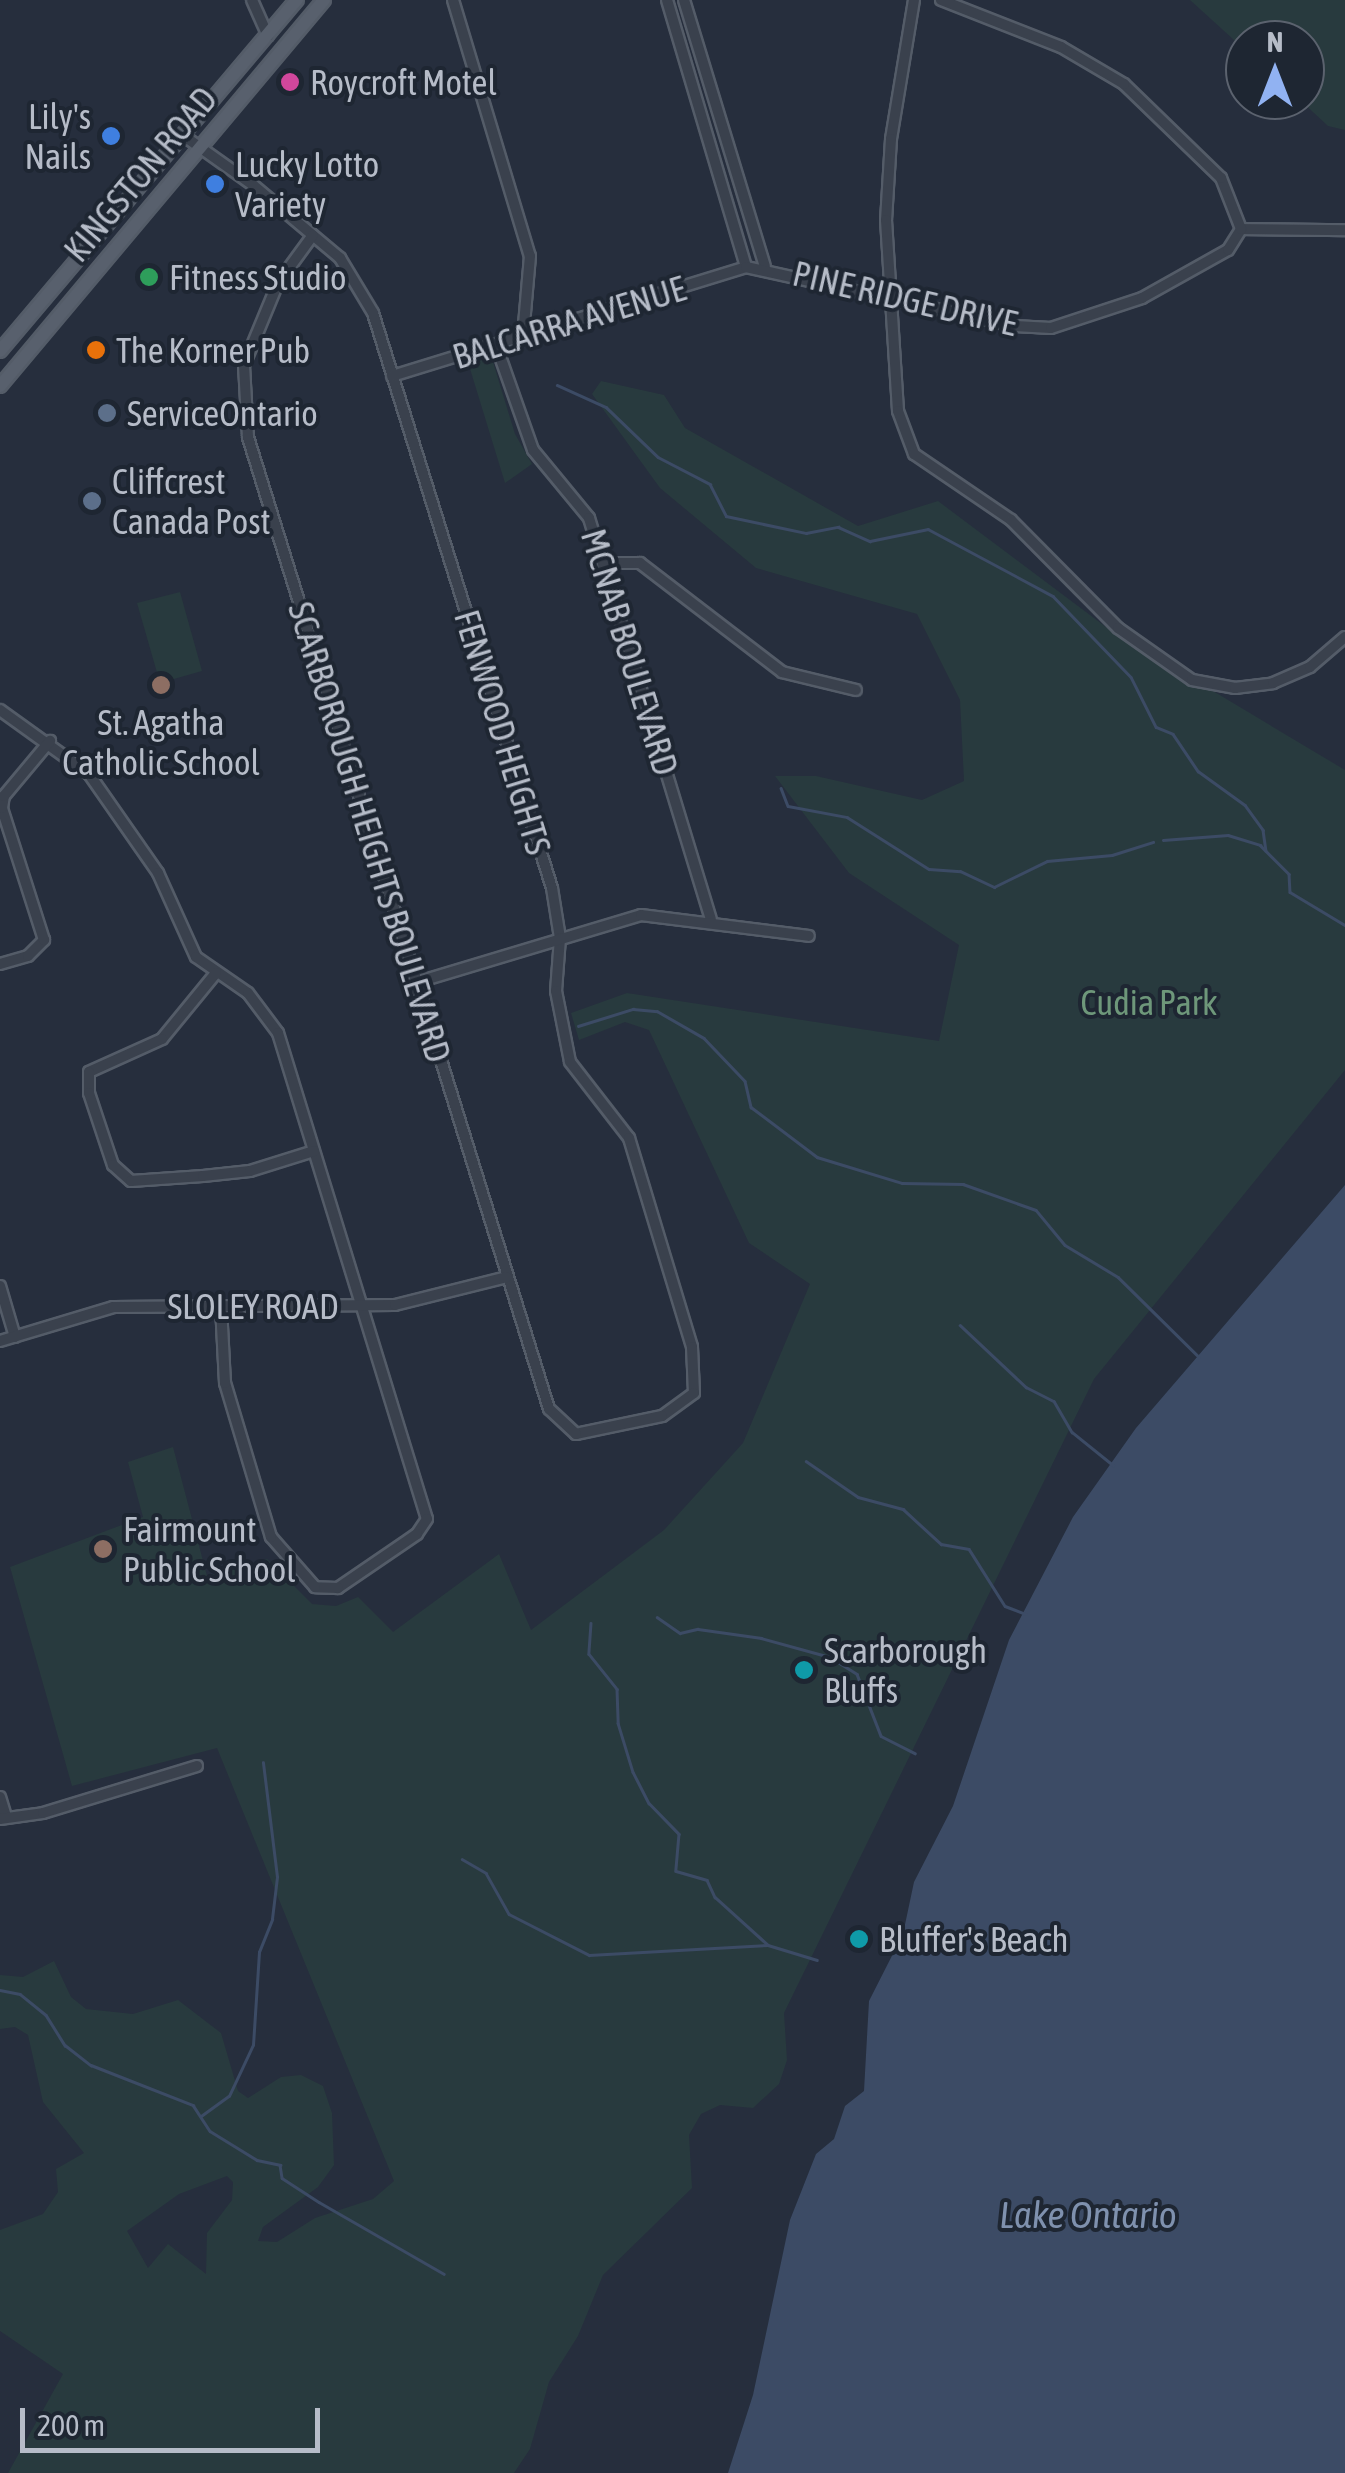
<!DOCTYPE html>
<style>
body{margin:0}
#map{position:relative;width:1345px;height:2473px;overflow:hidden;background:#262e3d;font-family:"Asap Condensed",sans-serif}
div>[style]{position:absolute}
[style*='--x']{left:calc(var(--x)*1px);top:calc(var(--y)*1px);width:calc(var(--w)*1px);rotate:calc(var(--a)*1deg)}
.green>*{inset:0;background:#283a3e}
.water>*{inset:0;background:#3c4b65}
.stream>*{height:2.5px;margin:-1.25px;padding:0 1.25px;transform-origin:1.25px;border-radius:1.25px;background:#3c4b65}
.roads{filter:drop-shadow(2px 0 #545c68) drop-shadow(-2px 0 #545c68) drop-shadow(0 2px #545c68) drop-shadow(0 -2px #545c68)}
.minor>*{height:10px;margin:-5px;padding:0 5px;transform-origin:5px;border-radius:5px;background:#3a414d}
.major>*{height:12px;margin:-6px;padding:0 6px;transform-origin:6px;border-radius:6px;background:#58606d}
.dots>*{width:28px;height:28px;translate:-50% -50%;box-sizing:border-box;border:5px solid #1e2632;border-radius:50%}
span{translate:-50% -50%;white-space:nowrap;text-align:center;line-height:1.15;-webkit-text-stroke:8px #1e2632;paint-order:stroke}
.poi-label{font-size:35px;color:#b6bcc8}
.left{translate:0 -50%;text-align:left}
.right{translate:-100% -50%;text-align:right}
.street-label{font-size:35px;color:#b6bcc8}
.park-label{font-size:35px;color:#6e977a}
.water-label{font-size:38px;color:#7f91ae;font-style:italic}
.north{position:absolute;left:1225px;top:20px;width:100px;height:100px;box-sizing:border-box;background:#1e2632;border:2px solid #5b626e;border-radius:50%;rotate:0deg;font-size:28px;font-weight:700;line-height:40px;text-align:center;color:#b6bcc8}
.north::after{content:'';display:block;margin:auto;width:35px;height:45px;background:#91b2f2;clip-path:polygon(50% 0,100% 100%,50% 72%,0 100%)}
.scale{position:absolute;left:20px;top:2408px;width:300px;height:45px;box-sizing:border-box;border:5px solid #b6bcc8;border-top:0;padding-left:12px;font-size:30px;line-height:35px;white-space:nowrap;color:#b6bcc8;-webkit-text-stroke:8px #1e2632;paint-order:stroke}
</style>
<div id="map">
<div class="green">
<i style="clip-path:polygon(1190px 0,1345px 0,1345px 130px,1328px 126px,1300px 100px,1305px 100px,1305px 40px,1245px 40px,1245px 50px)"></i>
<i style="clip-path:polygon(484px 355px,493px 362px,515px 434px,532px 464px,505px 483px,467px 359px)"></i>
<i style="clip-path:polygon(evenodd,601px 381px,664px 395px,685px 428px,858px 526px,938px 501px,1106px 627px,1345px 770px,1345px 1070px,1094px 1379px,784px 2013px,787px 2060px,779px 2084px,753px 2108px,720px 2105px,701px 2114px,689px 2135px,692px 2188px,603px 2275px,578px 2336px,549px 2382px,530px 2449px,514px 2473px,8px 2473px,63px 2374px,0 2331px,0 2230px,43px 2214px,58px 2192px,56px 2169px,84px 2153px,43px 2102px,28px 2035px,15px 2027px,0 2029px,0 1975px,23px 1977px,54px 1961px,71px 1997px,86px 2009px,133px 2014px,178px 2000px,221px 2033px,238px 2091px,248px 2098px,281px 2077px,301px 2075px,323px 2086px,332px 2113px,334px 2165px,318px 2187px,263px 2227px,258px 2241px,277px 2242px,315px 2218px,373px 2199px,394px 2181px,217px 1748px,72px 1786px,10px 1567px,143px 1517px,128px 1462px,173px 1447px,207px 1576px,267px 1559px,312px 1604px,336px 1606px,358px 1597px,393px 1632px,499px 1554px,531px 1630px,664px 1530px,743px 1443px,810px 1284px,749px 1243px,649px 1030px,625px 1022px,579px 1040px,571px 1013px,627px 993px,939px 1041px,959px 945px,849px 873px,775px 776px,816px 776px,922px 800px,964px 781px,960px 700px,917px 614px,756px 568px,660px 488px,592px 394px,601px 381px,227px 2176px,233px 2182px,232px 2200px,207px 2233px,206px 2274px,168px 2244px,148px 2268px,127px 2231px,179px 2194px,227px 2176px)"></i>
<i style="clip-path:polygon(180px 592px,202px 671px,160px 683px,137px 603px)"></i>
</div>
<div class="water">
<i style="clip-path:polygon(1345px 1185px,1345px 2473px,728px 2473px,753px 2395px,790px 2220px,816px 2154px,834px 2139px,845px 2106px,864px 2091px,869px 2001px,903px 1934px,914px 1882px,953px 1806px,1009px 1640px,1073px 1517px,1136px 1428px)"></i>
</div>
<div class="stream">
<i style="--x:557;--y:385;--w:54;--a:24.2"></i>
<i style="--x:606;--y:407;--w:72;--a:43.9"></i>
<i style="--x:658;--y:457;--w:59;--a:27.4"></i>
<i style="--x:710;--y:484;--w:36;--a:63"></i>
<i style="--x:726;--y:516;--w:82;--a:12"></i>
<i style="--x:806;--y:533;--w:33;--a:-11"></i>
<i style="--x:838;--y:527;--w:35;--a:24"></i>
<i style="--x:870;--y:541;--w:59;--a:-11.7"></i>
<i style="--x:928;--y:529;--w:142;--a:28.2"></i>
<i style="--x:1053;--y:596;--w:112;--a:46.1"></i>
<i style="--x:1131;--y:677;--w:56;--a:63.4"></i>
<i style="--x:1156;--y:727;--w:18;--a:22"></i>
<i style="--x:1173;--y:734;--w:45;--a:56"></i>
<i style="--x:1198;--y:771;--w:58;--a:35.9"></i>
<i style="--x:1245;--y:805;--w:31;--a:54"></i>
<i style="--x:1263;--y:830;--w:21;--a:82"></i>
<i style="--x:781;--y:788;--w:19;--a:69"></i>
<i style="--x:788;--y:806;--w:60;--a:10.6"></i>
<i style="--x:847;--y:817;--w:97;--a:32.4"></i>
<i style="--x:929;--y:869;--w:31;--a:4"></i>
<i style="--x:960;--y:871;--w:38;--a:25"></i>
<i style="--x:994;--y:887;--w:59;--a:-26.1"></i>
<i style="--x:1047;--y:861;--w:65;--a:-5.3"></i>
<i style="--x:1112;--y:855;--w:43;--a:-17.6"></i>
<i style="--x:1163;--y:840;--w:65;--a:-4.4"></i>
<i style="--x:1228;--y:835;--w:34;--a:17"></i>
<i style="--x:1260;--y:845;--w:41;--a:45"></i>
<i style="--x:1289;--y:874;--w:18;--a:87"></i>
<i style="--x:1290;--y:892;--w:64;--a:31"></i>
<i style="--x:578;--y:1026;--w:58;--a:-17.2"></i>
<i style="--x:633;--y:1009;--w:24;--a:5"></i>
<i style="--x:657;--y:1011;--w:54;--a:29.9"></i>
<i style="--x:704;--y:1038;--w:59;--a:46.4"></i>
<i style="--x:745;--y:1081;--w:27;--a:77"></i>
<i style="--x:751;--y:1107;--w:83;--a:37.1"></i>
<i style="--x:817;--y:1157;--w:89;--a:17"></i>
<i style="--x:902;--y:1183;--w:61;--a:0.9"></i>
<i style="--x:963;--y:1184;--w:77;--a:19.6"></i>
<i style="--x:1036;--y:1210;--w:45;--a:50.4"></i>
<i style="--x:1065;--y:1245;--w:62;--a:31.1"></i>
<i style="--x:1118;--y:1277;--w:114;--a:44.6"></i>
<i style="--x:960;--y:1325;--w:91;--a:43.2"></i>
<i style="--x:1026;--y:1387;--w:31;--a:27"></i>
<i style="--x:1054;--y:1401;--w:36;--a:60"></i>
<i style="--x:1072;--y:1432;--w:53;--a:38.8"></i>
<i style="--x:806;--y:1461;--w:63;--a:34.7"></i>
<i style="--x:858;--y:1497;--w:47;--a:14.9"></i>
<i style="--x:903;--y:1509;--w:52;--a:42.6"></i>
<i style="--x:941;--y:1544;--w:28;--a:10"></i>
<i style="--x:969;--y:1549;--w:67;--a:57.7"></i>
<i style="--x:1005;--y:1606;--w:22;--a:21"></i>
<i style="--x:657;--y:1617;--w:28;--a:35"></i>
<i style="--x:680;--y:1633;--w:18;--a:-13"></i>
<i style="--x:698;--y:1629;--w:64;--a:8.1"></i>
<i style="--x:761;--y:1638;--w:72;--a:15.4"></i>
<i style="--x:830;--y:1657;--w:32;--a:32"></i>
<i style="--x:857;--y:1674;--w:66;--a:68.8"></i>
<i style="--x:881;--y:1736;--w:38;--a:27"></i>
<i style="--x:591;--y:1623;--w:31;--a:94"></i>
<i style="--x:589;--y:1654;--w:45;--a:51.3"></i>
<i style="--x:617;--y:1689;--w:34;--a:88"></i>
<i style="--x:618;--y:1723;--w:51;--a:73"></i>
<i style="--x:633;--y:1772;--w:35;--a:63"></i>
<i style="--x:649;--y:1803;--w:43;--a:45.9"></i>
<i style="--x:679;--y:1834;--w:37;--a:95"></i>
<i style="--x:676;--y:1871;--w:32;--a:16"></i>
<i style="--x:707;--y:1880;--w:19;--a:65"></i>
<i style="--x:715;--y:1897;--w:70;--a:42.1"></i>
<i style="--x:462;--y:1859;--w:28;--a:30"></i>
<i style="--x:486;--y:1873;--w:47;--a:60.7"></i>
<i style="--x:509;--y:1914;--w:90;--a:27.1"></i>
<i style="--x:589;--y:1955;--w:179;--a:-3.2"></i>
<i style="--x:768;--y:1945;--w:51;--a:17"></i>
<i style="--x:0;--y:1990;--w:20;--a:11"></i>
<i style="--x:20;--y:1994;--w:33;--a:39"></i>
<i style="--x:46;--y:2015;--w:36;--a:58"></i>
<i style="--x:65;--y:2045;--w:33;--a:38"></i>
<i style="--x:91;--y:2065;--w:110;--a:21.4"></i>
<i style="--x:193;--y:2105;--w:31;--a:57"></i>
<i style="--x:210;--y:2131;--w:55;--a:31.7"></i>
<i style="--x:257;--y:2160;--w:24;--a:12"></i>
<i style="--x:280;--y:2165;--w:13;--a:81"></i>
<i style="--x:282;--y:2178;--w:44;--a:33"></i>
<i style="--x:319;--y:2202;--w:144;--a:29.9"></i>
<i style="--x:201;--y:2116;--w:34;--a:-36"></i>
<i style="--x:229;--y:2096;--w:56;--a:-64.8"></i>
<i style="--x:253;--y:2045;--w:93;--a:-86.3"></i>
<i style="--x:259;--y:1952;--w:35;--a:-68"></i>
<i style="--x:272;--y:1919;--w:42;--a:-83.2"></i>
<i style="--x:277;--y:1877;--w:115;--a:-97"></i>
</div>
<div class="roads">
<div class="minor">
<i style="--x:252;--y:0;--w:39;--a:66"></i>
<i style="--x:453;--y:0;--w:267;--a:73.3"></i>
<i style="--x:530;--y:256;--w:80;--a:95"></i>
<i style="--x:667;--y:0;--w:278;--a:73.5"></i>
<i style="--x:684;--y:0;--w:278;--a:73.1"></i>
<i style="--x:914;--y:0;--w:141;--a:99.4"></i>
<i style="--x:891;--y:139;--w:81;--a:93.5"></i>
<i style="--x:886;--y:220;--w:191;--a:86.4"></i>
<i style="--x:898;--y:411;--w:46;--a:69.6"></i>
<i style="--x:914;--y:454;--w:117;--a:34.2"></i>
<i style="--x:1011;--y:520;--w:152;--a:45.3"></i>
<i style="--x:1118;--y:628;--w:90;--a:35.1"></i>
<i style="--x:1192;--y:680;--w:44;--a:10.5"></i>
<i style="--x:1235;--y:688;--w:38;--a:-7"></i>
<i style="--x:1273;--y:683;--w:40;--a:-23.4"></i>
<i style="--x:1310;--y:667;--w:46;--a:-40.6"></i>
<i style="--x:184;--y:136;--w:85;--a:35.4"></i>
<i style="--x:253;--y:185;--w:114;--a:40"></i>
<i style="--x:340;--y:258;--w:64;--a:59"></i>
<i style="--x:373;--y:313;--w:602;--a:72.71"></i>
<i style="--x:552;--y:888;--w:51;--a:80.9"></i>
<i style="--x:560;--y:938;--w:53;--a:94.3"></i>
<i style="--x:556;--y:991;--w:72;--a:78.8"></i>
<i style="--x:570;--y:1062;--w:96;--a:52.2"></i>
<i style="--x:629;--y:1138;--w:218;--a:73.2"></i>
<i style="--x:692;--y:1347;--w:46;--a:87.5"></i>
<i style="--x:694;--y:1393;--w:39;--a:144"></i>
<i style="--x:662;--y:1416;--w:88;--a:168.2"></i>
<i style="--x:576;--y:1434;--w:37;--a:-137"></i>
<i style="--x:549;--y:1409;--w:1018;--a:-107.21"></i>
<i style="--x:248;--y:437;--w:72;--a:-93.2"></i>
<i style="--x:244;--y:365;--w:89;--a:-67.5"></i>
<i style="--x:278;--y:283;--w:59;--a:-53.9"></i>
<i style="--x:1241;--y:229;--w:104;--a:0.6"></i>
<i style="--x:496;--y:345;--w:111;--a:70.6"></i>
<i style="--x:533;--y:450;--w:88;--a:50.5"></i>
<i style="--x:589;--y:518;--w:419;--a:73.1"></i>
<i style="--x:392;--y:376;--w:370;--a:-17.1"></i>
<i style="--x:746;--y:267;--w:275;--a:12.4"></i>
<i style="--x:1015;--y:326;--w:36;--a:3"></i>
<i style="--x:1051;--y:328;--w:96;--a:-18.2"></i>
<i style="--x:1142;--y:298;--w:98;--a:-29.2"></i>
<i style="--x:1228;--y:250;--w:25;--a:-58"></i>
<i style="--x:1241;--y:229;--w:55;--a:-111.4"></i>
<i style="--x:1221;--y:178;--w:135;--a:-135.9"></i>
<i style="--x:1124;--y:84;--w:73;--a:-149.6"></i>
<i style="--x:1061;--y:47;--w:129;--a:-158.6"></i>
<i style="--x:604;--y:563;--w:36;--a:0"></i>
<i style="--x:640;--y:563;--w:179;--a:37.5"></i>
<i style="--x:782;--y:672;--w:76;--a:13.7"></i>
<i style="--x:0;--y:710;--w:110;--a:35.7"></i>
<i style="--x:89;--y:774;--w:121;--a:55.1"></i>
<i style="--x:158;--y:873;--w:92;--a:65.7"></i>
<i style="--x:196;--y:957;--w:63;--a:34.7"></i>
<i style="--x:248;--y:993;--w:50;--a:53.1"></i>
<i style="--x:278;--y:1033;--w:508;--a:72.96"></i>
<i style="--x:427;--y:1519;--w:18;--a:124"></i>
<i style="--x:417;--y:1534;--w:96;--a:145.6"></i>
<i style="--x:338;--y:1588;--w:23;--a:-178"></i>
<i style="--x:315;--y:1587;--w:67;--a:-131.3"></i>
<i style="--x:271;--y:1537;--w:161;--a:-106.6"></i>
<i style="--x:225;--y:1383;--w:77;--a:-93"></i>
<i style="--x:0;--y:964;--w:29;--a:-16"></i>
<i style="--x:28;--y:956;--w:23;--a:-45"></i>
<i style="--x:44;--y:940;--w:139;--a:-107.7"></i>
<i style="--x:2;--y:808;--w:12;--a:-81"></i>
<i style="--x:4;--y:796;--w:72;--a:-50.1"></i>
<i style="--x:216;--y:973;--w:85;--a:129.3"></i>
<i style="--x:162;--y:1039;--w:80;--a:155.7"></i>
<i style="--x:89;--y:1072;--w:21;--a:90"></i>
<i style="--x:89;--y:1093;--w:76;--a:71.6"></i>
<i style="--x:113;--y:1165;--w:24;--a:42"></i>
<i style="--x:131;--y:1181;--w:72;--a:-4"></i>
<i style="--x:203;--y:1176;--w:47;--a:-6.1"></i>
<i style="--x:250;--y:1171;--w:67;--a:-17.4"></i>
<i style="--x:418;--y:982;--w:233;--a:-16.7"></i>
<i style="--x:641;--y:915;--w:169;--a:7.1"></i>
<i style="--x:0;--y:1286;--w:53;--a:73.6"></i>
<i style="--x:0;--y:1341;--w:118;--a:-16.7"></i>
<i style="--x:113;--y:1307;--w:282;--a:-0.4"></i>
<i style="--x:395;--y:1305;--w:115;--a:-14"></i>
<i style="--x:0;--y:1797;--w:21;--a:73"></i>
<i style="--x:0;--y:1819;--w:43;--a:-7.9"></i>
<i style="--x:43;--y:1813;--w:161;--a:-17"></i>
</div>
<div class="major">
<i style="--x:0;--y:351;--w:460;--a:-49.8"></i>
<i style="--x:0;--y:386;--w:504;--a:-49.99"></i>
</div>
</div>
<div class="dots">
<i style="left:290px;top:82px;background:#d1479c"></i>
<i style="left:111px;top:136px;background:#3f7fe0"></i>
<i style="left:215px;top:184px;background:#3f7fe0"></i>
<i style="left:149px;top:277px;background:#2e9e5b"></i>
<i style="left:96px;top:350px;background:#e8710a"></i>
<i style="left:107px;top:413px;background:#5c6f8a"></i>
<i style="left:92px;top:501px;background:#5c6f8a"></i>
<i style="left:161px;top:685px;background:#8d6e63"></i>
<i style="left:103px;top:1549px;background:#8d6e63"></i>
<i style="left:804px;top:1670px;background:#0f9aa8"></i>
<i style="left:859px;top:1939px;background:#0f9aa8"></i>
</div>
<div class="poi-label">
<span class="left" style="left:310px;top:82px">Roycroft Motel</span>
<span class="right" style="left:91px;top:136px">Lily's<br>Nails</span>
<span class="left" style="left:235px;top:184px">Lucky Lotto<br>Variety</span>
<span class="left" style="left:169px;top:277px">Fitness Studio</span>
<span class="left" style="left:116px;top:350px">The Korner Pub</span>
<span class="left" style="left:127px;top:413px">ServiceOntario</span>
<span class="left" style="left:112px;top:501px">Cliffcrest<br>Canada Post</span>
<span style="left:161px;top:742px">St. Agatha<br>Catholic School</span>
<span class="left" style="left:123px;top:1549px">Fairmount<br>Public School</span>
<span class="left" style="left:824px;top:1670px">Scarborough<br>Bluffs</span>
<span class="left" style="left:879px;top:1939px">Bluffer's Beach</span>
</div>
<div class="street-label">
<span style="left:140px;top:174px;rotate:-50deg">KINGSTON ROAD</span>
<span style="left:905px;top:298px;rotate:13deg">PINE RIDGE DRIVE</span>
<span style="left:569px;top:322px;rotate:-17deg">BALCARRA AVENUE</span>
<span style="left:630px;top:652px;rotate:73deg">MCNAB BOULEVARD</span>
<span style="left:503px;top:732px;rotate:73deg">FENWOOD HEIGHTS</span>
<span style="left:370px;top:832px;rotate:73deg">SCARBOROUGH HEIGHTS BOULEVARD</span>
<span style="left:253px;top:1306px">SLOLEY ROAD</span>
</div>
<div class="park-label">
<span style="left:1149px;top:1002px">Cudia Park</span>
</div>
<div class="water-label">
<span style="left:1088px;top:2215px">Lake Ontario</span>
</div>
<div class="north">N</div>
<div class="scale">200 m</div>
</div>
